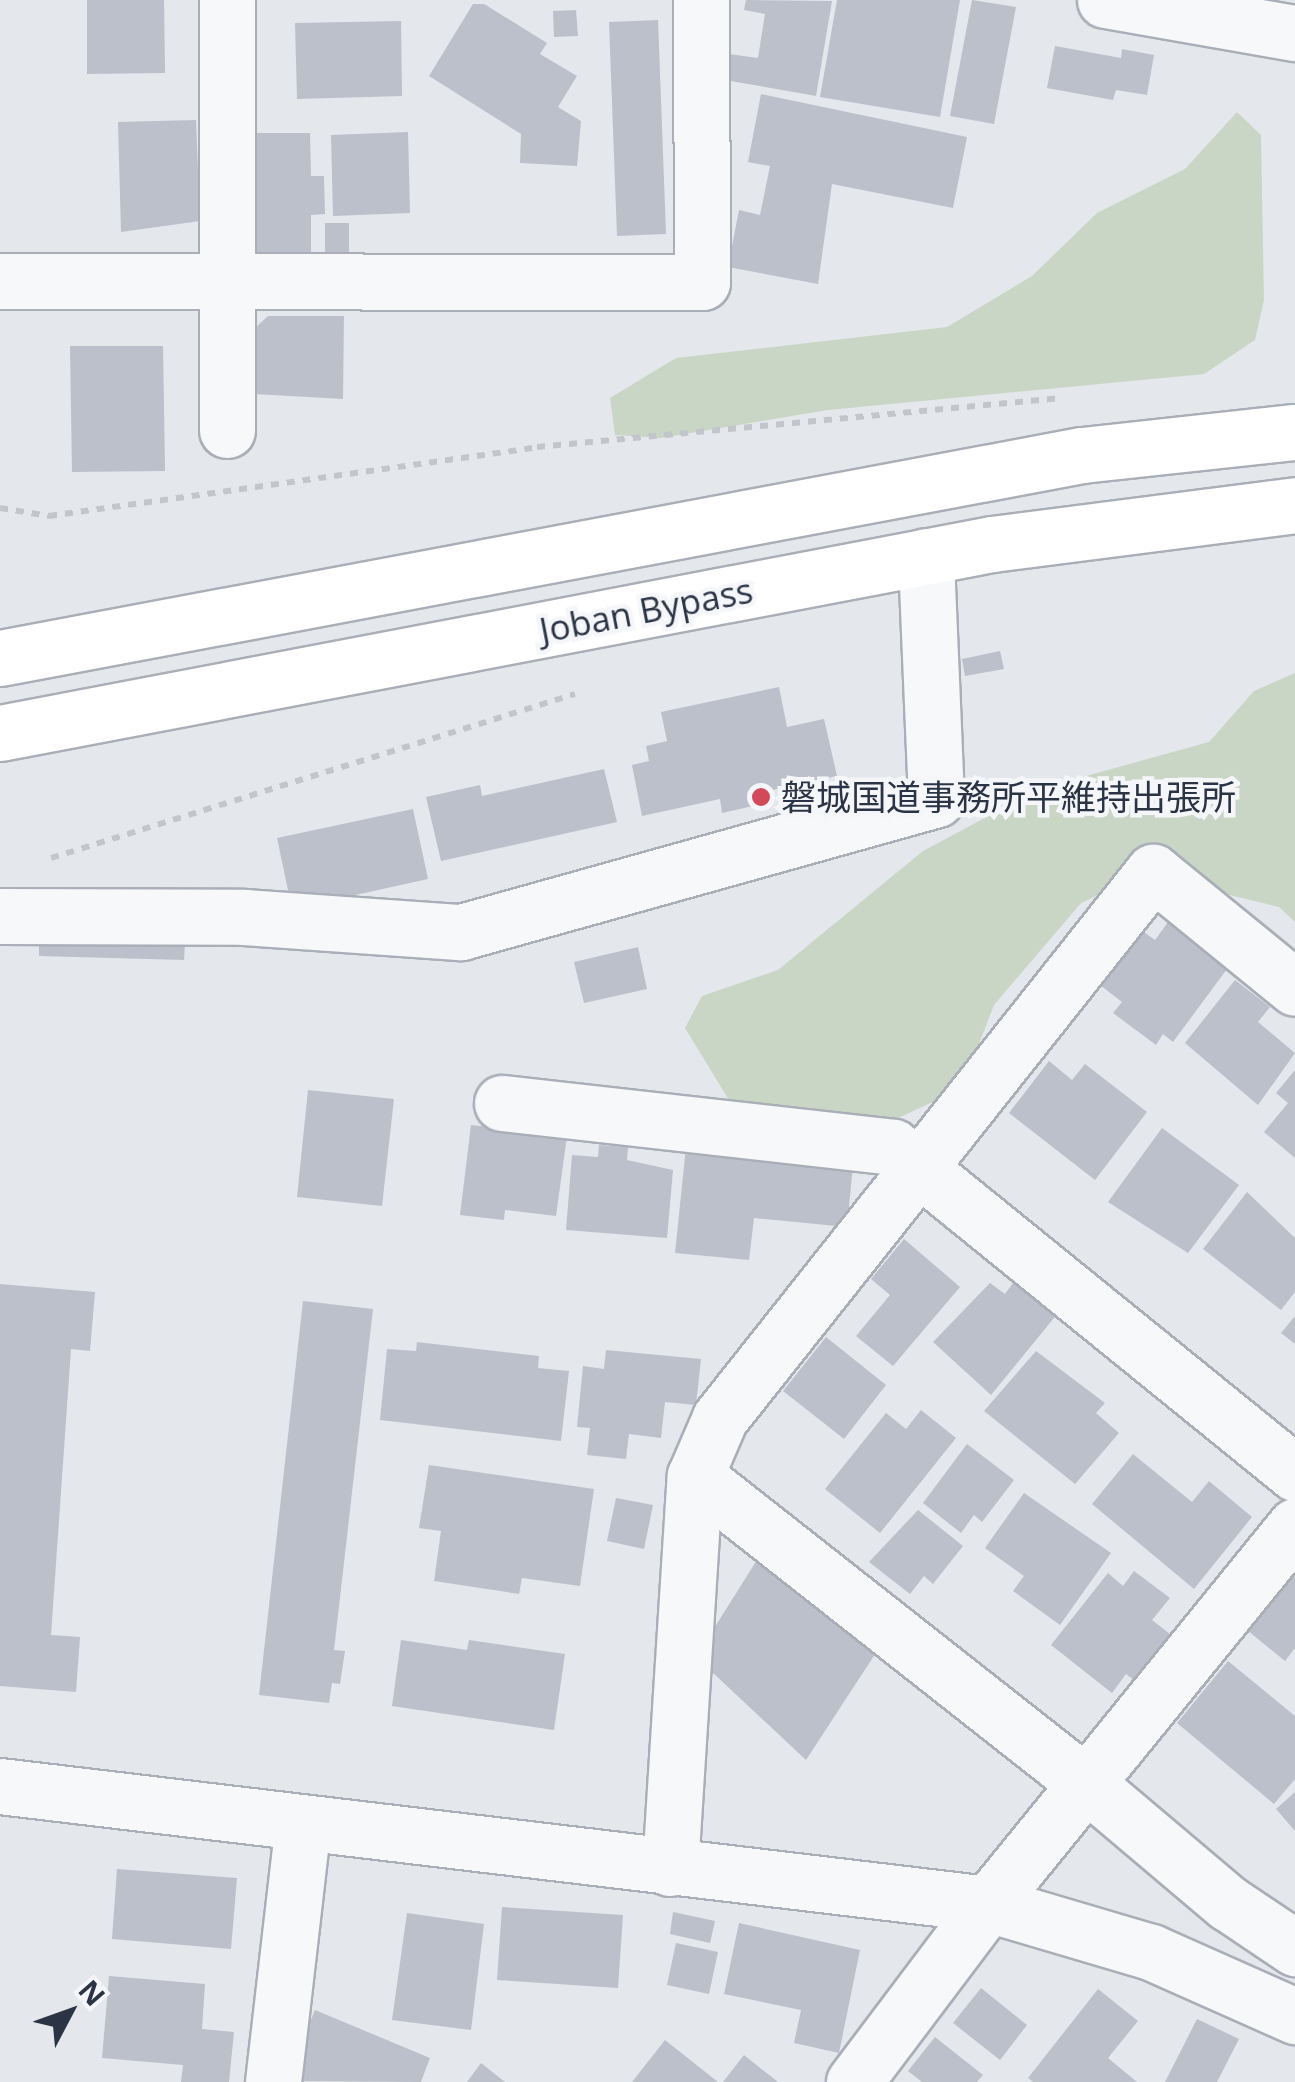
<!DOCTYPE html>
<meta charset="utf-8">
<style>
body{margin:0}
#map{position:relative;width:1295px;height:2082px;overflow:hidden;background:#e4e7ec;font-family:"Open Sans","Noto Sans JP",sans-serif}
div>[style]{position:absolute}
[style*='--x']{left:calc(var(--x)*1px);top:calc(var(--y)*1px);width:calc(var(--w)*1px);rotate:calc(var(--a)*1deg)}
.green>*{inset:0;background:#c9d6c5}
.building>*{inset:0;background:#bbc0ca}
.path>*{height:6px;margin-top:-3px;transform-origin:0;background:repeating-linear-gradient(90deg,#c2c5cb 0 8px,transparent 0 16px)}
.roads{filter:drop-shadow(2px 0 #a9aeb7) drop-shadow(-2px 0 #a9aeb7) drop-shadow(0 2px #a9aeb7) drop-shadow(0 -2px #a9aeb7)}
.minor>*{height:55px;margin:-27.5px;padding:0 27.5px;transform-origin:27.5px;border-radius:27.5px;background:#f7f8fa}
.highway>*{height:55px;margin:-27.5px;padding:0 27.5px;transform-origin:27.5px;border-radius:27.5px;background:#fff}
.dots>*{width:28px;height:28px;translate:-50% -50%;box-sizing:border-box;border:5px solid #f4f6f9;border-radius:50%}
span{translate:-50% -50%;white-space:nowrap;text-align:center;line-height:1.15;-webkit-text-stroke:9px #f4f6f9;paint-order:stroke}
.street-label{font-size:35px;color:#2b3445}
.poi-label{font-size:35px;color:#2b3445}
.left{translate:0 -50%;text-align:left}
.north{position:absolute;left:20px;top:1962px;width:100px;height:100px;-webkit-text-stroke:8px #f4f6f9;paint-order:stroke;rotate:49deg;font-size:28px;font-weight:700;line-height:40px;text-align:center;color:#2b3445}
.north::after{content:'';display:block;margin:auto;width:35px;height:45px;background:#2b3445;clip-path:polygon(50% 0,100% 100%,50% 72%,0 100%)}
</style>
<div id="map">
<div class="green">
<i style="clip-path:polygon(1237px 112px,1261px 135px,1264px 300px,1255px 340px,1204px 374px,828px 410px,661px 438px,615px 435px,610px 398px,676px 358px,947px 327px,1032px 276px,1097px 213px,1185px 169px)"></i>
<i style="clip-path:polygon(1295px 673px,1295px 922px,1279px 907px,1143px 874px,1081px 903px,994px 1005px,962px 1088px,875px 1129px,729px 1100px,685px 1028px,702px 996px,778px 970px,923px 851px,1039px 789px,1209px 742px,1254px 691px)"></i>
</div>
<div class="building">
<i style="clip-path:polygon(87px 0,164px 0,165px 73px,87px 74px)"></i>
<i style="clip-path:polygon(746px 0,832px 1px,816px 96px,725px 80px,729px 54px,758px 58px,765px 14px,744px 10px)"></i>
<i style="clip-path:polygon(837px 0,960px 0,940px 117px,820px 97px)"></i>
<i style="clip-path:polygon(972px 0,1016px 7px,994px 124px,950px 116px)"></i>
<i style="clip-path:polygon(473px 4px,484px 4px,547px 43px,540px 54px,577px 76px,558px 107px,581px 121px,577px 166px,520px 163px,521px 134px,429px 76px)"></i>
<i style="clip-path:polygon(576px 10px,578px 36px,554px 37px,553px 11px)"></i>
<i style="clip-path:polygon(658px 20px,666px 234px,617px 236px,609px 22px)"></i>
<i style="clip-path:polygon(401px 21px,402px 96px,297px 99px,295px 23px)"></i>
<i style="clip-path:polygon(1055px 46px,1121px 58px,1122px 49px,1154px 55px,1147px 95px,1116px 90px,1113px 100px,1047px 88px)"></i>
<i style="clip-path:polygon(761px 94px,967px 137px,953px 208px,832px 184px,818px 284px,728px 267px,739px 210px,760px 215px,770px 166px,748px 162px)"></i>
<i style="clip-path:polygon(196px 120px,200px 221px,121px 232px,118px 122px)"></i>
<i style="clip-path:polygon(408px 132px,410px 213px,333px 216px,331px 135px)"></i>
<i style="clip-path:polygon(255px 133px,310px 133px,311px 176px,324px 176px,325px 214px,311px 215px,311px 253px,257px 253px)"></i>
<i style="clip-path:polygon(325px 223px,349px 223px,349px 255px,325px 256px)"></i>
<i style="clip-path:polygon(268px 316px,344px 316px,343px 399px,253px 394px,254px 329px)"></i>
<i style="clip-path:polygon(70px 346px,163px 346px,165px 471px,72px 472px)"></i>
<i style="clip-path:polygon(1000px 651px,1004px 669px,965px 676px,962px 659px)"></i>
<i style="clip-path:polygon(779px 687px,787px 727px,824px 719px,837px 776px,759px 793px,762px 804px,722px 813px,720px 799px,642px 816px,632px 765px,649px 761px,646px 746px,667px 741px,661px 712px)"></i>
<i style="clip-path:polygon(604px 769px,617px 822px,441px 861px,426px 797px,480px 785px,482px 796px)"></i>
<i style="clip-path:polygon(413px 809px,428px 879px,292px 909px,277px 838px)"></i>
<i style="clip-path:polygon(1168px 922px,1227px 969px,1173px 1042px,1163px 1034px,1156px 1045px,1113px 1013px,1122px 1002px,1100px 985px,1144px 932px,1155px 940px)"></i>
<i style="clip-path:polygon(39px 937px,185px 941px,184px 960px,39px 956px)"></i>
<i style="clip-path:polygon(638px 947px,647px 989px,584px 1003px,574px 962px)"></i>
<i style="clip-path:polygon(1235px 980px,1270px 1007px,1258px 1022px,1295px 1053px,1258px 1105px,1185px 1043px)"></i>
<i style="clip-path:polygon(1049px 1061px,1072px 1080px,1085px 1064px,1147px 1112px,1095px 1180px,1009px 1113px)"></i>
<i style="clip-path:polygon(1295px 1070px,1295px 1158px,1264px 1132px,1288px 1103px,1276px 1093px)"></i>
<i style="clip-path:polygon(308px 1090px,394px 1099px,382px 1206px,297px 1197px)"></i>
<i style="clip-path:polygon(471px 1125px,567px 1136px,556px 1216px,505px 1210px,504px 1220px,460px 1215px)"></i>
<i style="clip-path:polygon(1162px 1128px,1239px 1185px,1188px 1253px,1108px 1202px)"></i>
<i style="clip-path:polygon(599px 1145px,628px 1147px,627px 1160px,673px 1170px,667px 1238px,566px 1230px,572px 1155px,598px 1157px)"></i>
<i style="clip-path:polygon(686px 1147px,853px 1165px,847px 1227px,754px 1218px,749px 1260px,675px 1253px)"></i>
<i style="clip-path:polygon(1247px 1192px,1295px 1238px,1295px 1292px,1281px 1310px,1203px 1249px)"></i>
<i style="clip-path:polygon(904px 1239px,960px 1287px,893px 1366px,856px 1336px,890px 1295px,871px 1279px)"></i>
<i style="clip-path:polygon(1016px 1279px,1058px 1313px,991px 1395px,933px 1342px,990px 1283px,1005px 1294px)"></i>
<i style="clip-path:polygon(0 1284px,95px 1292px,90px 1351px,71px 1349px,51px 1635px,80px 1637px,76px 1692px,0 1686px)"></i>
<i style="clip-path:polygon(303px 1301px,373px 1309px,334px 1650px,345px 1651px,340px 1684px,332px 1683px,329px 1703px,259px 1695px)"></i>
<i style="clip-path:polygon(1295px 1316px,1295px 1344px,1281px 1333px)"></i>
<i style="clip-path:polygon(826px 1337px,886px 1385px,844px 1439px,783px 1391px)"></i>
<i style="clip-path:polygon(417px 1342px,539px 1356px,538px 1368px,569px 1371px,561px 1441px,380px 1420px,387px 1349px,416px 1351px)"></i>
<i style="clip-path:polygon(606px 1350px,701px 1359px,696px 1405px,665px 1402px,661px 1438px,629px 1434px,626px 1459px,587px 1455px,590px 1428px,577px 1427px,583px 1366px,604px 1369px)"></i>
<i style="clip-path:polygon(1036px 1351px,1105px 1403px,1096px 1413px,1119px 1433px,1075px 1484px,984px 1411px)"></i>
<i style="clip-path:polygon(921px 1410px,956px 1438px,880px 1533px,825px 1489px,886px 1413px,906px 1429px)"></i>
<i style="clip-path:polygon(967px 1444px,1014px 1480px,982px 1522px,974px 1515px,961px 1533px,923px 1503px)"></i>
<i style="clip-path:polygon(1133px 1454px,1192px 1502px,1209px 1481px,1252px 1517px,1194px 1589px,1092px 1504px)"></i>
<i style="clip-path:polygon(429px 1465px,594px 1489px,580px 1586px,522px 1578px,519px 1594px,434px 1581px,441px 1531px,419px 1528px)"></i>
<i style="clip-path:polygon(1024px 1493px,1111px 1553px,1060px 1625px,1013px 1591px,1024px 1576px,985px 1548px)"></i>
<i style="clip-path:polygon(616px 1498px,653px 1505px,644px 1549px,607px 1541px)"></i>
<i style="clip-path:polygon(918px 1510px,963px 1546px,933px 1584px,924px 1576px,910px 1594px,869px 1562px)"></i>
<i style="clip-path:polygon(762px 1552px,883px 1642px,806px 1760px,696px 1657px)"></i>
<i style="clip-path:polygon(1134px 1571px,1170px 1598px,1152px 1620px,1170px 1634px,1134px 1680px,1126px 1674px,1112px 1693px,1051px 1645px,1108px 1573px,1123px 1586px)"></i>
<i style="clip-path:polygon(1295px 1572px,1295px 1648px,1285px 1661px,1247px 1630px)"></i>
<i style="clip-path:polygon(401px 1640px,467px 1650px,469px 1640px,565px 1654px,554px 1730px,392px 1706px)"></i>
<i style="clip-path:polygon(1228px 1661px,1295px 1716px,1295px 1779px,1274px 1804px,1177px 1723px)"></i>
<i style="clip-path:polygon(1295px 1792px,1295px 1831px,1276px 1809px)"></i>
<i style="clip-path:polygon(117px 1869px,237px 1878px,231px 1949px,112px 1939px)"></i>
<i style="clip-path:polygon(502px 1907px,623px 1915px,618px 1988px,497px 1980px)"></i>
<i style="clip-path:polygon(673px 1912px,715px 1921px,710px 1943px,670px 1934px)"></i>
<i style="clip-path:polygon(407px 1913px,484px 1924px,471px 2030px,392px 2020px)"></i>
<i style="clip-path:polygon(739px 1923px,860px 1950px,839px 2053px,794px 2043px,801px 2010px,724px 1994px)"></i>
<i style="clip-path:polygon(676px 1943px,718px 1952px,709px 1994px,667px 1985px)"></i>
<i style="clip-path:polygon(109px 1976px,205px 1984px,202px 2029px,234px 2032px,229px 2082px,181px 2082px,183px 2065px,102px 2058px)"></i>
<i style="clip-path:polygon(981px 1988px,1027px 2025px,1000px 2060px,953px 2023px)"></i>
<i style="clip-path:polygon(1098px 1989px,1138px 2021px,1108px 2058px,1137px 2082px,1033px 2082px,1028px 2078px)"></i>
<i style="clip-path:polygon(315px 2010px,430px 2058px,421px 2082px,286px 2081px)"></i>
<i style="clip-path:polygon(1197px 2019px,1239px 2039px,1217px 2082px,1165px 2082px)"></i>
<i style="clip-path:polygon(935px 2037px,983px 2075px,977px 2082px,922px 2082px,908px 2071px)"></i>
<i style="clip-path:polygon(665px 2040px,718px 2082px,632px 2082px)"></i>
<i style="clip-path:polygon(744px 2055px,778px 2082px,723px 2082px)"></i>
<i style="clip-path:polygon(481px 2063px,505px 2082px,467px 2082px)"></i>
</div>
<div class="path">
<i style="--x:0;--y:508;--w:50;--a:9.3"></i>
<i style="--x:49;--y:516;--w:493;--a:-8"></i>
<i style="--x:537;--y:447;--w:526;--a:-5.34"></i>
<i style="--x:51;--y:858;--w:549;--a:-17.38"></i>
</div>
<div class="roads">
<div class="minor">
<i style="--x:227;--y:0;--w:430;--a:90"></i>
<i style="--x:1105;--y:0;--w:193;--a:9.9"></i>
<i style="--x:0;--y:281;--w:702;--a:0.08"></i>
<i style="--x:702;--y:282;--w:282;--a:-90.2"></i>
<i style="--x:0;--y:916;--w:244;--a:0.2"></i>
<i style="--x:244;--y:917;--w:218;--a:4"></i>
<i style="--x:461;--y:932;--w:493;--a:-15.6"></i>
<i style="--x:936;--y:799;--w:243;--a:-92.4"></i>
<i style="--x:502;--y:1103;--w:393;--a:6.4"></i>
<i style="--x:893;--y:1147;--w:518;--a:39.04"></i>
<i style="--x:695;--y:1476;--w:499;--a:38.2"></i>
<i style="--x:1087;--y:1784;--w:185;--a:40.2"></i>
<i style="--x:1228;--y:1903;--w:81;--a:33.9"></i>
<i style="--x:0;--y:1786;--w:995;--a:6.81"></i>
<i style="--x:988;--y:1904;--w:170;--a:16.4"></i>
<i style="--x:1151;--y:1952;--w:158;--a:24"></i>
<i style="--x:670;--y:1868;--w:393;--a:-86.4"></i>
<i style="--x:695;--y:1476;--w:63;--a:-66.7"></i>
<i style="--x:720;--y:1418;--w:697;--a:-51.58"></i>
<i style="--x:1153;--y:872;--w:183;--a:39.2"></i>
<i style="--x:273;--y:2082;--w:261;--a:-83.4"></i>
<i style="--x:854;--y:2082;--w:223;--a:-53"></i>
<i style="--x:988;--y:1904;--w:487;--a:-50.9"></i>
</div>
<div class="highway">
<i style="--x:0;--y:658;--w:1101;--a:-10.63"></i>
<i style="--x:1082;--y:455;--w:214;--a:-6.2"></i>
<i style="--x:0;--y:733;--w:1010;--a:-10.79"></i>
<i style="--x:992;--y:544;--w:305;--a:-7.3"></i>
</div>
</div>
<div class="dots">
<i style="left:761px;top:797px;background:#d1495b"></i>
</div>
<div class="street-label">
<span style="left:646px;top:610px;rotate:-11deg">Joban Bypass</span>
</div>
<div class="poi-label">
<span class="left" style="left:781px;top:797px">磐城国道事務所平維持出張所</span>
</div>
<div class="north">N</div>
</div>
